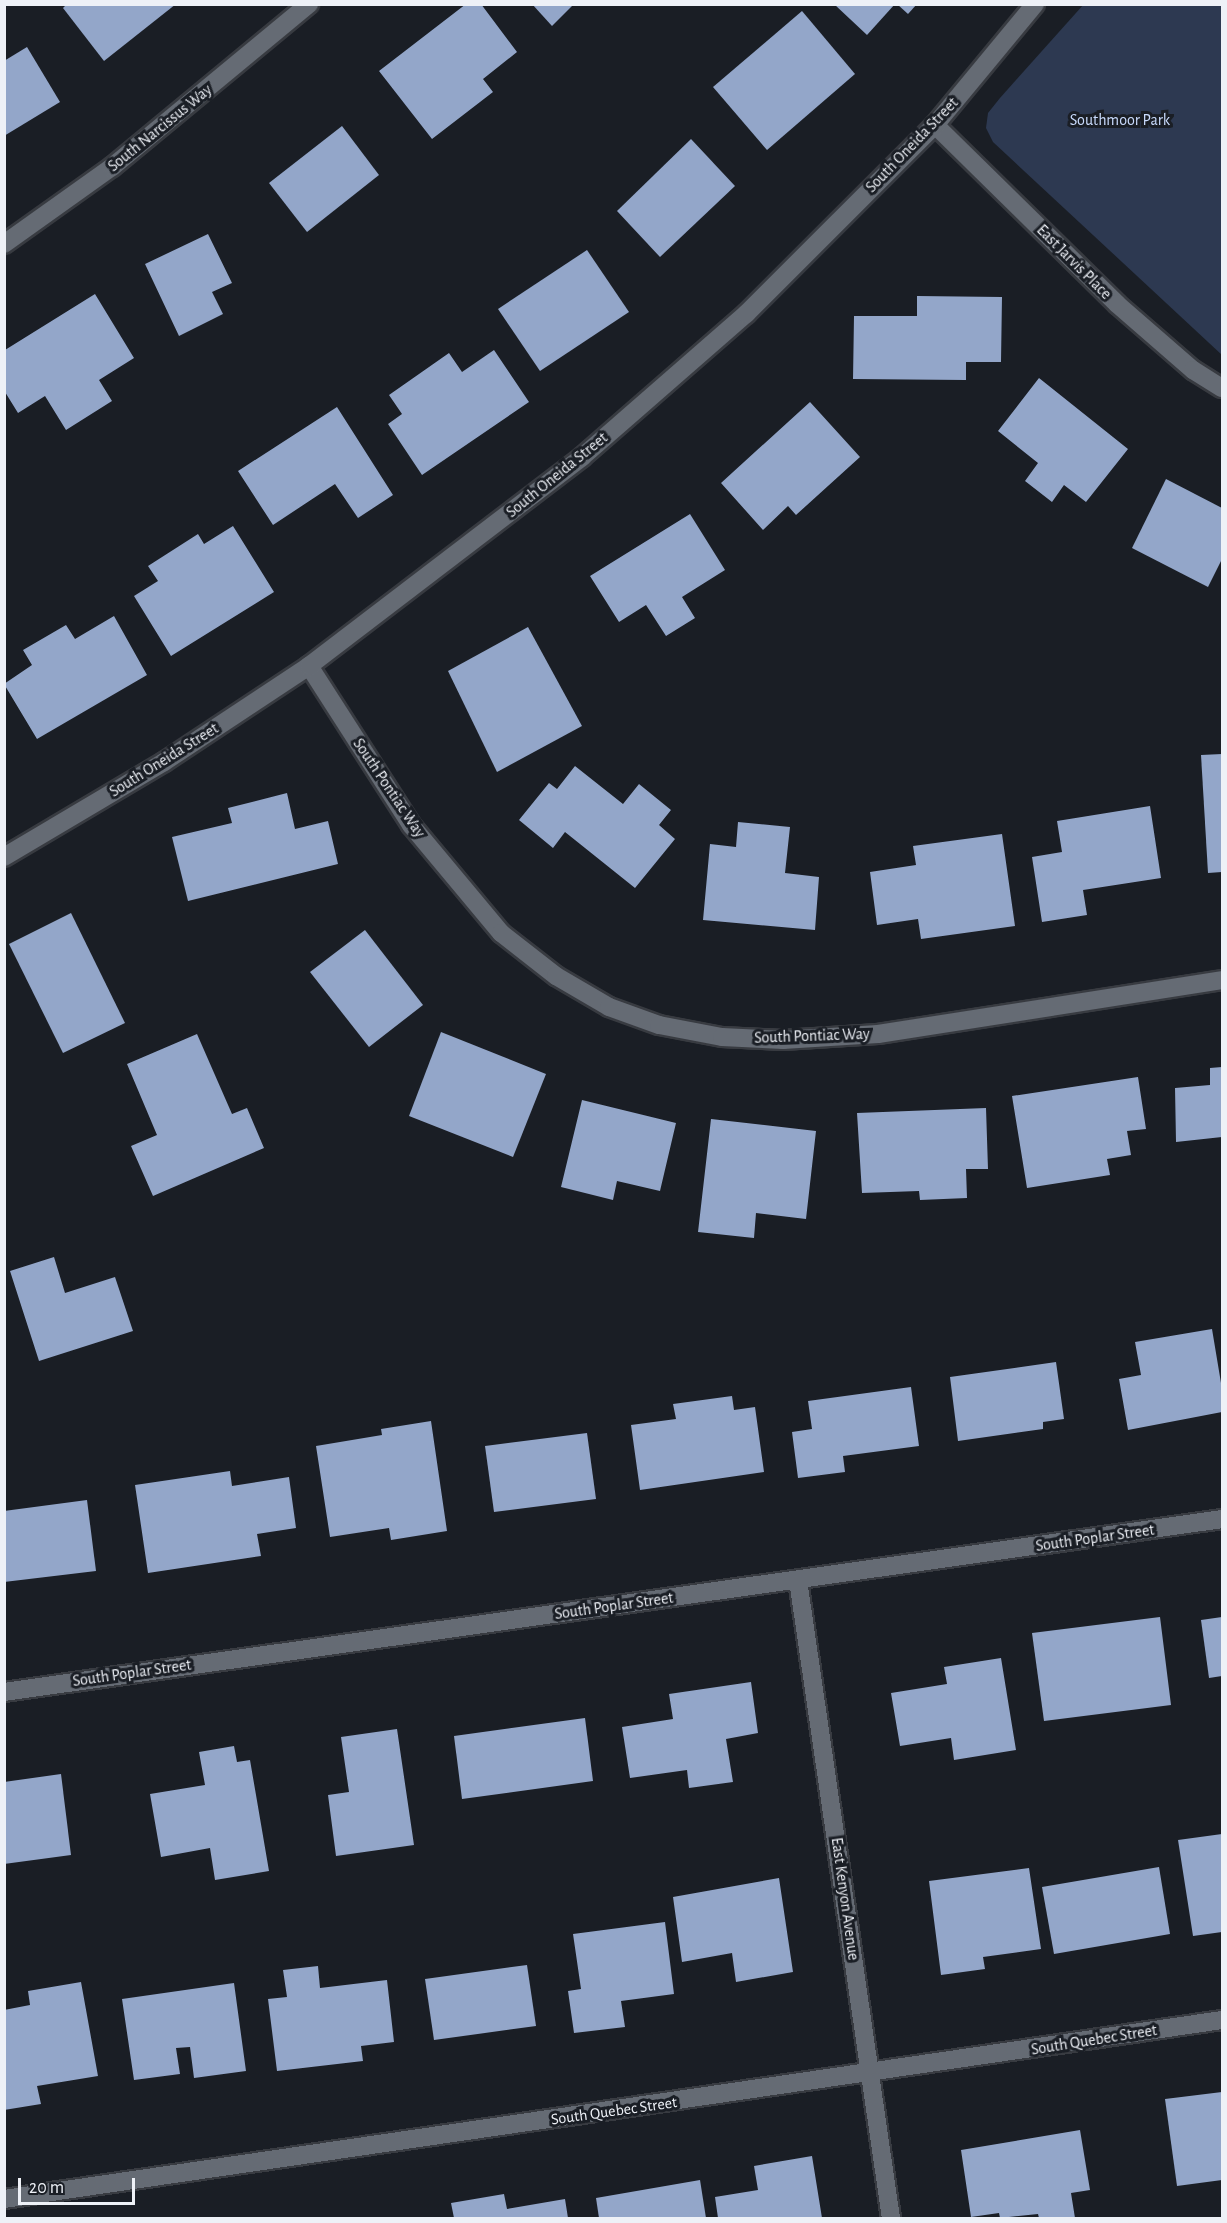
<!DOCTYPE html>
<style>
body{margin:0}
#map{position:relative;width:1227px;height:2223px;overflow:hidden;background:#1a1e25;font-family:"Alegreya Sans",sans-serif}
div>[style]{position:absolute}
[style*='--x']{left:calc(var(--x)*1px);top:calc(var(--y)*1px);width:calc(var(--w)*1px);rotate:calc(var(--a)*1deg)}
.green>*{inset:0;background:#2d3951}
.building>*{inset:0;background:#93a6c9}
.roads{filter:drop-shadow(2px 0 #383b41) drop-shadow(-2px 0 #383b41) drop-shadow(0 2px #383b41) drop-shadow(0 -2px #383b41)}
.street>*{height:18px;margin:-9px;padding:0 9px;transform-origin:9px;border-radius:9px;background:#656b74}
.secondary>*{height:18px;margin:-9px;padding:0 9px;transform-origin:9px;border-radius:9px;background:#656b74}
span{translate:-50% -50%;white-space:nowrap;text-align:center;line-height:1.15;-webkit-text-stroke:6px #1a1e25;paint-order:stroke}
.park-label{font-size:16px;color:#cadcfe}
.street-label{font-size:16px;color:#eef1f7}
.frame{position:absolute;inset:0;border:6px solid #eef1f7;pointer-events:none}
.scale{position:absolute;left:18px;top:2178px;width:117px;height:27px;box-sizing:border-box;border:3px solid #eef1f7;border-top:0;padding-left:8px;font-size:18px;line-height:21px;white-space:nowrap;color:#eef1f7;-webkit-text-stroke:4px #1a1e25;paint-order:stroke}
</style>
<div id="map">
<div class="green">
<i style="clip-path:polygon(1084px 4px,1222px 5px,1222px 355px,993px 142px,986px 128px,988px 113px,1000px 98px)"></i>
</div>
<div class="building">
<i style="clip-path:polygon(67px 4px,176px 4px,104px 61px,63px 8px)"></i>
<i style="clip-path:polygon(466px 4px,481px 4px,517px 52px,483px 79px,493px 92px,432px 139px,379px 71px)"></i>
<i style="clip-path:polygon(532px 4px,574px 4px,552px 26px)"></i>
<i style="clip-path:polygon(834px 4px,895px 4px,867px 35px)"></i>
<i style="clip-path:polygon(897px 4px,917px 4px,908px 14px)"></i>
<i style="clip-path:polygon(802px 11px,855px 74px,767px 150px,713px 87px)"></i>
<i style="clip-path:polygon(27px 47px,60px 102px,4px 136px,4px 61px)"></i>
<i style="clip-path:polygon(342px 126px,379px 175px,307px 232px,269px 183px)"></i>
<i style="clip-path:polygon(691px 139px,735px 186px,660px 257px,617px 211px)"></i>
<i style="clip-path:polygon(208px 234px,232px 283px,212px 292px,223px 314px,179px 336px,145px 264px)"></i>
<i style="clip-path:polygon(587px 250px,629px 312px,540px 371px,498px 309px)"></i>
<i style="clip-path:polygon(95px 294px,134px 358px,99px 380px,112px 401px,66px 430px,45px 396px,18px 413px,5px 392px,5px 350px)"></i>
<i style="clip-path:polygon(917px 296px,1002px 297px,1001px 362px,966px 362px,966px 380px,853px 379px,854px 316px,917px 316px)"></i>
<i style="clip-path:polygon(494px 350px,529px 402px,422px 475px,388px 424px,402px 414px,389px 395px,449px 353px,462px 372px)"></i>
<i style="clip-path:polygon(1039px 378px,1128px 449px,1086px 502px,1064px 485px,1052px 502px,1025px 481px,1038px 463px,998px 431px)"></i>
<i style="clip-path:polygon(810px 402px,860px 457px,796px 515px,788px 506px,763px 530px,721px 483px)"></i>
<i style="clip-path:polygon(337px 407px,393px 495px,358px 518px,335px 484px,273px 525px,238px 471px)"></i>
<i style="clip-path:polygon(1166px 479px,1222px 508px,1222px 559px,1208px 587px,1132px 548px)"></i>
<i style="clip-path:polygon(690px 514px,725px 570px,682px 597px,695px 618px,666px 636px,646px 605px,619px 622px,590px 576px)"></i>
<i style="clip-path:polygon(233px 526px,274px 592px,171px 656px,134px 596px,158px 581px,148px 566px,198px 534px,204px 544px)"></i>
<i style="clip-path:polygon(114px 616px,147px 675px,37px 739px,4px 684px,32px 665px,23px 650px,66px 625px,75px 639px)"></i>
<i style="clip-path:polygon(528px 627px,582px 726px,497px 772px,448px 671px)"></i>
<i style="clip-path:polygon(1222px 754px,1222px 872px,1208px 873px,1201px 755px)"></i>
<i style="clip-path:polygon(575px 766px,623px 804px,639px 784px,671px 810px,659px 825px,675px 839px,635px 888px,565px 832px,553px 848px,519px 820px,549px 783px,557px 789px)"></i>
<i style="clip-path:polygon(287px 793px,295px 829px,328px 821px,338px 864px,188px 901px,172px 837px,232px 823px,228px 808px)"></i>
<i style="clip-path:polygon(1150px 806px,1161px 878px,1083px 890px,1087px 915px,1042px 922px,1032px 857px,1062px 852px,1057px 821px)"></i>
<i style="clip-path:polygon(738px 822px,790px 827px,785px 873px,819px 877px,815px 930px,703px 920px,710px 844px,736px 847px)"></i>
<i style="clip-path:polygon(1002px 834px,1015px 926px,921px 939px,918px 919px,877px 925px,870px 872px,916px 865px,913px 846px)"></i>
<i style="clip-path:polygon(71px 913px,125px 1023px,63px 1053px,9px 944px)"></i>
<i style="clip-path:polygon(365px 930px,423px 1005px,369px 1047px,310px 972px)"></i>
<i style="clip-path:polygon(441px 1032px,546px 1074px,513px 1157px,409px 1116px)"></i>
<i style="clip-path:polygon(197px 1034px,232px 1114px,247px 1108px,264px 1148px,153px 1196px,131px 1146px,157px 1135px,127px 1064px)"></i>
<i style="clip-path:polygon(1222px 1067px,1222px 1137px,1176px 1142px,1175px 1088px,1210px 1085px,1210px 1068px)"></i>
<i style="clip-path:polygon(1138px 1077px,1146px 1129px,1127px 1131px,1131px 1155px,1107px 1159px,1110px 1175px,1027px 1188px,1012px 1096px)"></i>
<i style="clip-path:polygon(582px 1100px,676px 1123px,660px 1191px,617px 1181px,613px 1200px,561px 1187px)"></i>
<i style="clip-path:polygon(986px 1108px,988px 1169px,966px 1169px,967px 1198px,920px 1200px,919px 1191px,862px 1193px,857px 1113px)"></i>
<i style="clip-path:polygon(711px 1119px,816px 1131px,806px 1219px,756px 1213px,754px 1238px,698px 1232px)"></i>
<i style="clip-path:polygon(54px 1257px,65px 1293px,115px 1277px,133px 1331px,39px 1361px,10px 1271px)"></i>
<i style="clip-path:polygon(1212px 1329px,1222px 1389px,1222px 1412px,1128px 1430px,1119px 1379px,1141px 1375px,1135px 1342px)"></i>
<i style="clip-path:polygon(1056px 1362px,1064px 1419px,1043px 1422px,1043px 1429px,958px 1441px,950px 1377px)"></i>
<i style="clip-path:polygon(911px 1387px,919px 1446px,843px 1456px,845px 1472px,798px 1478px,792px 1432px,812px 1429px,808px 1401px)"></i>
<i style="clip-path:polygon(732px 1396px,734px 1410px,755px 1407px,764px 1472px,640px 1490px,631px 1425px,676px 1419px,673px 1404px)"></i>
<i style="clip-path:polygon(431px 1421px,447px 1531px,391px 1540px,389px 1528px,330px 1537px,316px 1446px,382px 1435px,381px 1429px)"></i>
<i style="clip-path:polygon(587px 1433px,596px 1499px,494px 1512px,485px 1446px)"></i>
<i style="clip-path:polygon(230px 1471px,232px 1486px,289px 1477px,296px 1528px,257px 1534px,261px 1556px,148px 1573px,135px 1485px)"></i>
<i style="clip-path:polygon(87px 1500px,96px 1571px,4px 1582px,4px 1511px)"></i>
<i style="clip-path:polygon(1160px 1617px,1171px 1705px,1044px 1721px,1032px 1633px)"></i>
<i style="clip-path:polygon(1222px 1617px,1222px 1676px,1209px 1678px,1201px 1620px)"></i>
<i style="clip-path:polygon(1001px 1658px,1016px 1750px,954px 1760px,951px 1738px,900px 1746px,891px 1693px,947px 1684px,944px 1667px)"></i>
<i style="clip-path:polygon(751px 1682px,758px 1733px,726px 1739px,733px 1782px,689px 1788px,687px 1770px,630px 1778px,622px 1727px,673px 1719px,669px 1694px)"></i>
<i style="clip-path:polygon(585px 1718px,593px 1781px,462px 1799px,454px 1736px)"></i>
<i style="clip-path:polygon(397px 1729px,414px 1845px,336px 1856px,328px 1795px,349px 1792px,341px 1737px)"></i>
<i style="clip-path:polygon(234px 1746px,237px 1762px,250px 1760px,269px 1871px,215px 1880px,210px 1848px,161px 1857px,150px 1794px,205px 1785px,199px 1752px)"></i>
<i style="clip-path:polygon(61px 1774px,71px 1855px,4px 1864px,4px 1782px)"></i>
<i style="clip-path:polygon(1222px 1834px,1222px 1932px,1193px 1936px,1178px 1840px)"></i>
<i style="clip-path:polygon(1159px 1867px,1170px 1934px,1054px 1954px,1042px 1887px)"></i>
<i style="clip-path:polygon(1029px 1868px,1041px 1949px,983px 1957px,985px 1969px,941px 1975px,929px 1881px)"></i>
<i style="clip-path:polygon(779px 1878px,793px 1972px,736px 1982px,732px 1953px,682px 1962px,673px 1897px)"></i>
<i style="clip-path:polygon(665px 1922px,674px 1994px,621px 2001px,625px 2027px,574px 2033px,568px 1991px,581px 1989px,573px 1934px)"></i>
<i style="clip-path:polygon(527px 1965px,536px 2026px,434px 2040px,425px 1979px)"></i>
<i style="clip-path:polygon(318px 1966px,320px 1988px,387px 1980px,394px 2042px,361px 2046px,363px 2061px,277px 2071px,268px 1999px,287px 1997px,283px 1970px)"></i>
<i style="clip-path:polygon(81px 1982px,98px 2076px,37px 2086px,41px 2104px,4px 2110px,4px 2010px,30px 2005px,28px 1991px)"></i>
<i style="clip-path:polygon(234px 1983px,246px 2071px,194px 2078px,190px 2047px,176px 2048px,180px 2074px,134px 2080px,122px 1999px)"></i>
<i style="clip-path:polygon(1222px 2092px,1222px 2180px,1177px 2186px,1165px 2099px)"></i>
<i style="clip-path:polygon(1080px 2130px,1090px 2190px,1071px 2193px,1075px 2218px,1039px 2218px,1038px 2214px,1000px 2218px,999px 2213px,971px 2217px,961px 2150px)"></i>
<i style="clip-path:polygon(812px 2156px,822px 2218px,718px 2218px,715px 2197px,758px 2190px,754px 2166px)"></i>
<i style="clip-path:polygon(700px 2180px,706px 2218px,599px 2218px,596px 2198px)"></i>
<i style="clip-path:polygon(504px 2194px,507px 2209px,565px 2199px,568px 2218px,454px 2218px,451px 2203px)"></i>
</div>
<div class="roads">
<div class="street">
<i style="--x:935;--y:125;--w:255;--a:44.5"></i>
<i style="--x:1117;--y:304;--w:101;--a:41"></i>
<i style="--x:1193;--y:370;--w:34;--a:32"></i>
<i style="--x:4;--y:244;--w:133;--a:-35.5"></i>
<i style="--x:112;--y:167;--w:256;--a:-39.6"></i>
<i style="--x:309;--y:666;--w:189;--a:57.3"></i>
<i style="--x:411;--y:825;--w:141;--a:50.2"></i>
<i style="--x:501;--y:933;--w:70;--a:38"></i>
<i style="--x:556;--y:976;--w:61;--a:30.3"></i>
<i style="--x:609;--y:1007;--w:53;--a:19.8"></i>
<i style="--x:659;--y:1025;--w:64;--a:10.8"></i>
<i style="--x:722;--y:1037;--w:61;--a:2.8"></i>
<i style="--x:783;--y:1040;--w:95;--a:-3.6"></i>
<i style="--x:878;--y:1034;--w:348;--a:-8.9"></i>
<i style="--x:798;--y:1580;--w:645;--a:81.71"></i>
<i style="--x:4;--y:2199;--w:1231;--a:-8.36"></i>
</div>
<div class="secondary">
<i style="--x:4;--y:857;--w:186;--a:-30.7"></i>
<i style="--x:164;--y:762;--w:174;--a:-33.5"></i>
<i style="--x:309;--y:666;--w:344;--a:-37.4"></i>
<i style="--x:582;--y:457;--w:218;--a:-41.1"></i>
<i style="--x:746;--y:314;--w:267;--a:-45"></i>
<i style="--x:935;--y:125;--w:157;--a:-50.4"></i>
<i style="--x:4;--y:1692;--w:1230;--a:-8.08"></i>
</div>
</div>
<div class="park-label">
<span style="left:1120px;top:120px">Southmoor Park</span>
</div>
<div class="street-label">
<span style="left:160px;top:128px;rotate:-39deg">South Narcissus Way</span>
<span style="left:912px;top:145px;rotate:-46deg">South Oneida Street</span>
<span style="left:1074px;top:262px;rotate:45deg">East Jarvis Place</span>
<span style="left:557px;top:475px;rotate:-39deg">South Oneida Street</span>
<span style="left:164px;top:760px;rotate:-32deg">South Oneida Street</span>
<span style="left:389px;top:788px;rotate:56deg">South Pontiac Way</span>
<span style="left:812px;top:1036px;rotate:-2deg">South Pontiac Way</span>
<span style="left:1095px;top:1538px;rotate:-8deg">South Poplar Street</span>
<span style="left:614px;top:1606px;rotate:-8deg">South Poplar Street</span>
<span style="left:132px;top:1673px;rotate:-8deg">South Poplar Street</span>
<span style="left:845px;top:1899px;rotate:82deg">East Kenyon Avenue</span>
<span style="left:1094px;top:2040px;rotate:-9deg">South Quebec Street</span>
<span style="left:614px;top:2111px;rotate:-8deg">South Quebec Street</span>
</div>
<div class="frame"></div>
<div class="scale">20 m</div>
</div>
